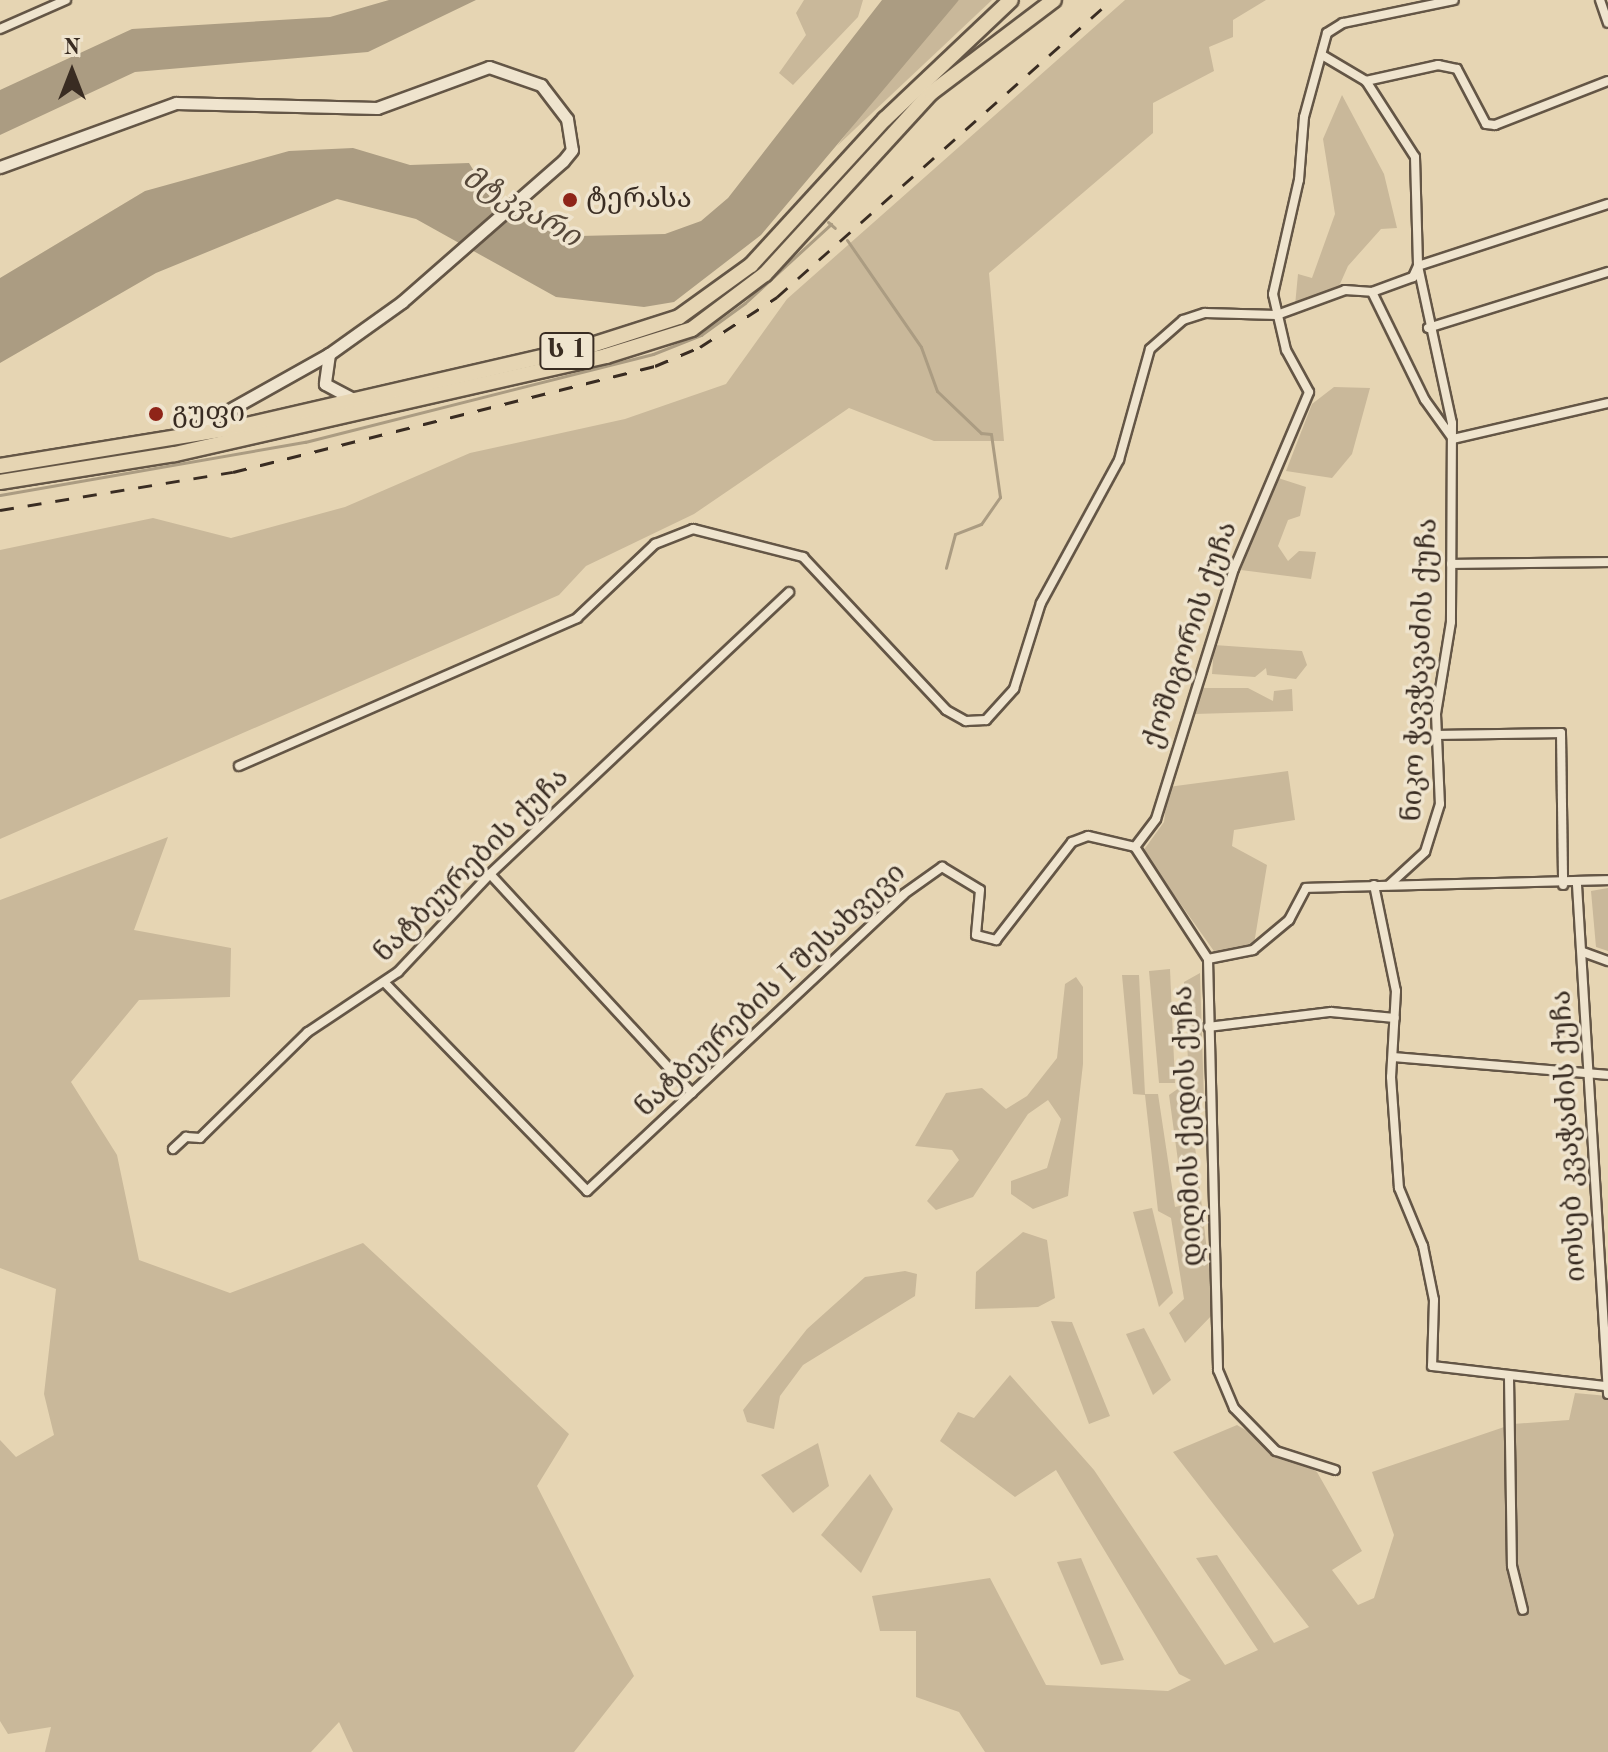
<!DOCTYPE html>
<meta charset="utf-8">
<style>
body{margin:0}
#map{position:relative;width:1608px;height:1752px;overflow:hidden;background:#e6d5b3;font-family:"Old Standard TT","Noto Serif Georgian",serif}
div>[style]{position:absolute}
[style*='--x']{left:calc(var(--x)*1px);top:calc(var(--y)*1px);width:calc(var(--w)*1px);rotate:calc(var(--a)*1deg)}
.green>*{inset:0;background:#c9b89a}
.water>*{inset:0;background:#ab9c82}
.stream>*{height:3px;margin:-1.5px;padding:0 1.5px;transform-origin:1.5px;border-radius:1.5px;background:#ab9c82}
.roads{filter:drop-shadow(2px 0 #645646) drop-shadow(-2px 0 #645646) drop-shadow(0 2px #645646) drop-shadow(0 -2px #645646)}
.street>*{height:8px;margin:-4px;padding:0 4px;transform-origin:4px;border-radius:4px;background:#efe4ce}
.secondary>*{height:11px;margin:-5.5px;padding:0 5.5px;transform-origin:5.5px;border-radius:5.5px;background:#efe4ce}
.highway>*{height:14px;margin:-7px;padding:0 7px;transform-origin:7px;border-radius:7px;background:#e6d5b3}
.rail>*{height:3px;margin-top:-1.5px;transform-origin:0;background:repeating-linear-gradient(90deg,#392c22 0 14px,transparent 0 28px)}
.dots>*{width:22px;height:22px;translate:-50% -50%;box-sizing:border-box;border:4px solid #efe4ce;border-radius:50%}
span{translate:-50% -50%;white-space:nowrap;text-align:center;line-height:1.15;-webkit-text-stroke:7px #efe4ce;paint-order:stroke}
.shield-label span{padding:2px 6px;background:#efe4ce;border:2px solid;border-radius:6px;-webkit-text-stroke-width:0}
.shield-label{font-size:26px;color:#392c22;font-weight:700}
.poi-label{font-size:28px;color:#392c22}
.left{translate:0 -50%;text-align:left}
.street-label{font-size:28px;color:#392c22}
.water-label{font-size:30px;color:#56483a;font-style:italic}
.north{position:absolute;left:32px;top:32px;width:80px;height:80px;-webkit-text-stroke:6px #efe4ce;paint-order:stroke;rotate:0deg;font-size:22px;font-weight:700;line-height:32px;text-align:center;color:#392c22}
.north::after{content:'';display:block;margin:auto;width:28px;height:36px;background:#392c22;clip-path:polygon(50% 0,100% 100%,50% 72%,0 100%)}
</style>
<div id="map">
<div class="green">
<i style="clip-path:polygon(804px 0,863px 0,858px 17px,793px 85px,779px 73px,806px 35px,796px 13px)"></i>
<i style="clip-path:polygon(959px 0,992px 0,837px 146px,915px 44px)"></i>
<i style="clip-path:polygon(1125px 0,1266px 0,1233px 20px,1233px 37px,1209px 47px,1214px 71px,1153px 103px,1153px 133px,989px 273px,1004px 441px,934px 441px,849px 408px,694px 514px,586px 566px,559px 595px,0 839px,0 550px,153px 518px,231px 538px,345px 507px,470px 453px,625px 419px,726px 384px,787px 299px)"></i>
<i style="clip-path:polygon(1342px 95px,1384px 174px,1397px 228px,1381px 229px,1348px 266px,1336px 293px,1294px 316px,1298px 274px,1312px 278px,1335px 214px,1323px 139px)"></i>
<i style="clip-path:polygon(1334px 387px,1370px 388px,1352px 454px,1332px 478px,1286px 471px,1312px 404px)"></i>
<i style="clip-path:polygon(184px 443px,167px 448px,0 476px,0 470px)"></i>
<i style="clip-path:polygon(1275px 477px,1306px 487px,1300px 516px,1288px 520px,1278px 546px,1288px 561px,1299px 551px,1316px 552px,1311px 579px,1241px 570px)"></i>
<i style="clip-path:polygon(1214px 645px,1302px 651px,1307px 665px,1296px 679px,1267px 675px,1266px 668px,1255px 677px,1212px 674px)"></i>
<i style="clip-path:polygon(1201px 688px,1248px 688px,1273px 701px,1274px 691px,1292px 689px,1293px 711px,1194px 714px)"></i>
<i style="clip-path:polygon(1288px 771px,1295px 820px,1234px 830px,1232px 846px,1267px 865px,1254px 944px,1216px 954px,1143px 851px,1164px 822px,1168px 787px)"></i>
<i style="clip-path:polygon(168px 837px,134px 930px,231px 948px,230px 997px,139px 1000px,71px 1082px,117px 1155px,139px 1260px,230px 1293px,363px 1243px,569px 1434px,537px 1486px,634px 1676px,574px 1752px,353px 1752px,339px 1722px,311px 1752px,45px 1752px,51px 1727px,8px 1734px,0 1721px,0 1440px,16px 1457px,54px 1435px,44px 1394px,56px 1289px,0 1268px,0 900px)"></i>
<i style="clip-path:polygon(1608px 888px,1608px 951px,1596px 947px,1591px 891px)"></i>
<i style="clip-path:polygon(1170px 969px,1175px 1083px,1159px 1083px,1149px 971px)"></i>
<i style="clip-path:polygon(1200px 973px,1204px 1100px,1190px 1102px,1214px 1313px,1185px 1343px,1169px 1313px,1184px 1299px,1171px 1218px,1158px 1211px,1145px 1095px,1133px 1094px,1122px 975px,1139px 975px,1145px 1094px,1158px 1094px,1175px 1207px,1184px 1205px,1169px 1095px,1189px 1081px,1184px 982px)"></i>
<i style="clip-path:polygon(1076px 977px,1083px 987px,1083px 1064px,1068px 1196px,1033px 1209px,1011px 1194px,1011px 1181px,1047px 1168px,1061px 1119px,1048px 1100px,1028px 1114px,973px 1197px,936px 1210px,927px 1201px,959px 1160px,952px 1150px,915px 1146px,946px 1093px,982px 1088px,1006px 1109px,1027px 1096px,1057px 1058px,1065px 984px)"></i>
<i style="clip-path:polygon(1152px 1208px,1173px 1293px,1159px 1307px,1133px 1212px)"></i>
<i style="clip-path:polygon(1023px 1232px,1047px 1240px,1055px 1298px,1038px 1307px,975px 1309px,976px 1272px)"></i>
<i style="clip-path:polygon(905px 1271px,917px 1274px,915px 1296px,803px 1365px,780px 1396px,774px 1429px,747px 1422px,743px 1410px,807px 1329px,865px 1277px)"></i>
<i style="clip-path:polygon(1051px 1321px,1072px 1322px,1110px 1416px,1089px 1424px)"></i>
<i style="clip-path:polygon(1144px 1328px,1171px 1380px,1153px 1395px,1126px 1334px)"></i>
<i style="clip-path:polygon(1010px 1375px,1094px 1470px,1225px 1665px,1258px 1650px,1196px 1558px,1217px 1555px,1274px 1643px,1309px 1627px,1173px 1452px,1237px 1425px,1317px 1472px,1362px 1551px,1332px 1570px,1358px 1605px,1374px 1598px,1394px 1535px,1372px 1472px,1513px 1424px,1569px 1420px,1575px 1393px,1608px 1396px,1608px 1752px,985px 1752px,959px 1712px,916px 1697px,916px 1631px,880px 1631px,872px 1596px,990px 1578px,1046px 1685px,1168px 1691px,1191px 1680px,1179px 1674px,1056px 1470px,1015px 1497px,940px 1441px,958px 1412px,974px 1418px)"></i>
<i style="clip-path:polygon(818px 1443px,829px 1486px,793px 1513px,761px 1475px)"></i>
<i style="clip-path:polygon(870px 1474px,893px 1509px,861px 1573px,821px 1535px)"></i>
<i style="clip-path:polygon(1081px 1558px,1124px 1660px,1101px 1665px,1057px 1562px)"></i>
</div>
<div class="water">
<i style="clip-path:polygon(389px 0,476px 0,368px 52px,135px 72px,0 135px,0 90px,132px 29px,330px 17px)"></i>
<i style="clip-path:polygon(882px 0,959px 0,761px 235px,674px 302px,644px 307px,556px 297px,416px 219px,337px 199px,156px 273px,0 363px,0 278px,145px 191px,289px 151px,353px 148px,410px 165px,469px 163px,496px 207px,579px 236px,665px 234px,701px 221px,728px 198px)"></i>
</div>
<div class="stream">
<i style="--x:828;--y:222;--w:9;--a:41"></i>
<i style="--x:847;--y:240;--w:130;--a:55.3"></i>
<i style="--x:921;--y:347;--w:47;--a:70"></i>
<i style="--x:937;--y:391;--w:61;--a:43.7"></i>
<i style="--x:981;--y:433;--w:10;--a:6"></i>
<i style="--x:991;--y:434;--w:64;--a:81.9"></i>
<i style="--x:1000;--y:497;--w:33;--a:125"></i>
<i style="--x:981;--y:524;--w:28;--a:159"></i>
<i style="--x:955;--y:534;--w:35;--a:105"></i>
<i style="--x:0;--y:495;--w:310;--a:-9.9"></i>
<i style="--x:305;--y:442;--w:359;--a:-14.2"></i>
<i style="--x:653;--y:354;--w:52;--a:-21.6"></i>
<i style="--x:701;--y:335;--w:54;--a:-36"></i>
<i style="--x:745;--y:303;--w:117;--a:-42.6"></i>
</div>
<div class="roads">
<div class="street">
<i style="--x:1600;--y:0;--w:24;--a:71"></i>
<i style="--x:0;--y:29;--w:72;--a:-23.7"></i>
<i style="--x:1322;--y:55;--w:51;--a:30.6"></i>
<i style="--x:1366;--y:81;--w:90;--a:57.2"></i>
<i style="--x:1415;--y:157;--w:109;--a:88.4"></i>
<i style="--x:1418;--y:266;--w:161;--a:77.8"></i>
<i style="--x:1452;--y:423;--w:199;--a:90.3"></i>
<i style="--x:1451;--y:622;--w:93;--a:99.3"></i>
<i style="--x:1436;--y:714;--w:90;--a:87.5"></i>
<i style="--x:1440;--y:804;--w:50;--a:107.4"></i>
<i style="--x:1425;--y:852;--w:49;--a:137.5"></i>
<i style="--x:1366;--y:81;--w:74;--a:-12.5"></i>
<i style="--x:1438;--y:65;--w:19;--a:12"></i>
<i style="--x:1457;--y:69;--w:62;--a:62.2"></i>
<i style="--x:1486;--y:124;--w:9;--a:6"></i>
<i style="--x:1495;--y:125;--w:121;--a:-21.3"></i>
<i style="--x:1372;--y:292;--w:44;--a:-20.1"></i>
<i style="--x:1413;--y:277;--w:12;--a:-66"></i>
<i style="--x:1418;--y:266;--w:200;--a:-18.1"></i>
<i style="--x:1428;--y:328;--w:189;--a:-17.3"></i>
<i style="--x:1451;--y:564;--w:157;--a:-0.7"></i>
<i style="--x:1438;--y:735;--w:123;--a:-0.9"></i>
<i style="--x:1561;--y:733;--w:152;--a:89.2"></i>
<i style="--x:239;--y:766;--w:369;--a:-23.6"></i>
<i style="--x:577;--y:618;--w:108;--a:-43.5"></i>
<i style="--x:655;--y:544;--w:41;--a:-21.5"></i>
<i style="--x:693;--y:529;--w:114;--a:14.3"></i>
<i style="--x:803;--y:557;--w:209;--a:46.9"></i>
<i style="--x:946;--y:710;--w:23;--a:29"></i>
<i style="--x:966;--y:721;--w:20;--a:-3"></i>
<i style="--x:986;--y:720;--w:42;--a:-47.9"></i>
<i style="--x:1014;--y:689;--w:90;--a:-72.6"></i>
<i style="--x:1041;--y:603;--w:163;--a:-61.4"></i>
<i style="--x:1119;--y:460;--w:115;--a:-74.4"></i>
<i style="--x:1150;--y:349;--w:44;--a:-41.3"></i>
<i style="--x:1183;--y:320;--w:23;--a:-18"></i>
<i style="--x:1205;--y:313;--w:72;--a:1.6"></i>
<i style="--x:1277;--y:315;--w:72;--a:-20.2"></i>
<i style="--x:1345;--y:290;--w:27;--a:4"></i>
<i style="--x:1372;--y:292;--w:120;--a:63.9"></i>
<i style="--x:1425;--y:400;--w:48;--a:54.3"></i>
<i style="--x:1453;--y:439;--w:159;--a:-13.1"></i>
<i style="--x:1135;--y:847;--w:35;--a:-53"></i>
<i style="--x:1156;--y:819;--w:262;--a:-72.7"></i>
<i style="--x:1234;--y:569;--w:192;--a:-67"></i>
<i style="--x:1309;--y:392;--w:48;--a:-118.7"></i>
<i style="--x:1286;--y:350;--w:57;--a:-103.1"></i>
<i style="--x:1273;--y:294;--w:117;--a:-77.2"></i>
<i style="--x:1299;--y:180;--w:63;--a:-85.5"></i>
<i style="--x:1304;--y:117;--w:87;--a:-74.7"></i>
<i style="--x:1327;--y:33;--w:19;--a:-32"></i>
<i style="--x:1343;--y:23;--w:113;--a:-11.7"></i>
<i style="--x:1135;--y:847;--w:134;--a:56.9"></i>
<i style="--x:490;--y:874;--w:298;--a:47.3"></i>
<i style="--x:1374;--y:885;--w:108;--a:78.3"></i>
<i style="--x:1396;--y:991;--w:86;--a:93.3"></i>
<i style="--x:1391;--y:1077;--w:111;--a:85.9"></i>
<i style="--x:1399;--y:1188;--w:63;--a:67.5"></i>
<i style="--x:1423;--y:1246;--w:55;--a:78.5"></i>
<i style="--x:1434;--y:1300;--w:66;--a:91.7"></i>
<i style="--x:1432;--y:1366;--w:174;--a:6.6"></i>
<i style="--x:1577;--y:885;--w:510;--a:86.51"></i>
<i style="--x:1583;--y:952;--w:27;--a:20"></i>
<i style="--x:1208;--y:959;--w:411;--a:88.6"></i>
<i style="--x:1218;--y:1370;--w:41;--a:67.2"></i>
<i style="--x:1234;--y:1408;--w:60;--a:45.7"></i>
<i style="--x:1276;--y:1451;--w:62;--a:17.9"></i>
<i style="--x:1208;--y:959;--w:46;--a:-11.3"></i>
<i style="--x:1253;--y:950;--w:47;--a:-39.8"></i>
<i style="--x:1289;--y:920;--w:36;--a:-62"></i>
<i style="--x:1306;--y:888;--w:302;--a:-1.5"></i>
<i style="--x:385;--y:983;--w:290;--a:45.8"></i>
<i style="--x:587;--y:1191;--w:434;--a:-43.1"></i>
<i style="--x:904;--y:894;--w:47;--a:-35.4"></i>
<i style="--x:942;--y:867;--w:44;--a:31.2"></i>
<i style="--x:980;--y:890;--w:45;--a:95.1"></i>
<i style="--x:976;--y:935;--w:21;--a:14"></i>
<i style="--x:996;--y:940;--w:124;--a:-52.2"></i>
<i style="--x:1072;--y:842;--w:17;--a:-21"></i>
<i style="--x:1088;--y:836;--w:48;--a:13.2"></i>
<i style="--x:1208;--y:1027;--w:124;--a:-7"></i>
<i style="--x:1331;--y:1012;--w:64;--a:5.4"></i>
<i style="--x:1394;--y:1057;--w:215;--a:4.8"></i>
<i style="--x:173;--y:1149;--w:18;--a:-43"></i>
<i style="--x:186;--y:1137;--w:14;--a:4"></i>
<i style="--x:200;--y:1138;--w:151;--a:-44.5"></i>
<i style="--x:308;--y:1032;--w:108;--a:-33.7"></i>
<i style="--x:398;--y:972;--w:134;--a:-46.8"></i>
<i style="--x:490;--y:874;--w:411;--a:-43.3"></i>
<i style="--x:1509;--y:1378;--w:188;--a:89.1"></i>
<i style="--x:1512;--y:1566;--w:45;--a:76"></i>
</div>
<div class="secondary">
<i style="--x:0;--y:167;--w:187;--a:-20"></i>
<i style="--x:176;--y:103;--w:201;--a:1.4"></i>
<i style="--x:377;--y:108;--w:119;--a:-20.1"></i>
<i style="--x:489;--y:67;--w:55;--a:19.1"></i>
<i style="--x:541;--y:85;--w:43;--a:52.6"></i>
<i style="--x:567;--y:119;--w:31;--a:81"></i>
<i style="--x:572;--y:150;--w:14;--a:129"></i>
<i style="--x:563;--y:161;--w:214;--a:138.8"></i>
<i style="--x:402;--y:302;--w:90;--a:144.5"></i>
<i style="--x:329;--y:354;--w:159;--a:150.7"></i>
<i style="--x:329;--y:354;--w:30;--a:98"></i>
<i style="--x:325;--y:384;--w:30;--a:28"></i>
</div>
<div class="highway">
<i style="--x:0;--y:466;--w:241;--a:-9.3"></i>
<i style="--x:238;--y:427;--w:363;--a:-13"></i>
<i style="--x:592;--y:345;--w:91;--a:-17.8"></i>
<i style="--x:679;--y:317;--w:89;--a:-35.8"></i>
<i style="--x:751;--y:265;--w:198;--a:-47.5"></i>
<i style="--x:885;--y:119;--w:173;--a:-43.4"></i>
<i style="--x:0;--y:482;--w:177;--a:-9.1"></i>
<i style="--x:175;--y:454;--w:442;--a:-12.8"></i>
<i style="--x:606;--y:356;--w:90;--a:-17.4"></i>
<i style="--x:692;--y:329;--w:91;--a:-37"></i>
<i style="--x:765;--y:274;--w:246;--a:-47.5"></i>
<i style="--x:931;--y:93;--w:154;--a:-37.1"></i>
</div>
</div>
<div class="rail">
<i style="--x:0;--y:510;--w:236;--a:-9.3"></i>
<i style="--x:233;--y:472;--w:435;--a:-14.1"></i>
<i style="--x:655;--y:366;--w:49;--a:-22.9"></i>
<i style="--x:700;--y:347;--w:92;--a:-33"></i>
<i style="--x:777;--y:297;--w:447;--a:-41.6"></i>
</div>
<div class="dots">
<i style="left:570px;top:200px;background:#8f2418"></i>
<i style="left:156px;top:414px;background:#8f2418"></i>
</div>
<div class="shield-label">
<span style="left:567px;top:351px">ს 1</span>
</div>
<div class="poi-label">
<span class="left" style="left:586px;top:200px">ტერასა</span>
<span class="left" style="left:172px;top:414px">გუფი</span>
</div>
<div class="street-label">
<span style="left:1191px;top:635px;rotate:-71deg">ქოშიგორის ქუჩა</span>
<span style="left:1421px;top:670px;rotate:-87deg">ნიკო ჭავჭავაძის ქუჩა</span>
<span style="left:472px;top:866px;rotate:-45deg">ნატბეურების ქუჩა</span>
<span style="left:771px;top:991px;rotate:-43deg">ნატბეურების I შესახვევი</span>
<span style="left:1189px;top:1126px;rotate:-92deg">დიღმის ქედის ქუჩა</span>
<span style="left:1570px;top:1136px;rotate:-93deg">იოსებ კვაჭაძის ქუჩა</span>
</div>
<div class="water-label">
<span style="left:521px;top:208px;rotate:30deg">მტკვარი</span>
</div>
<div class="north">N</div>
</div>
